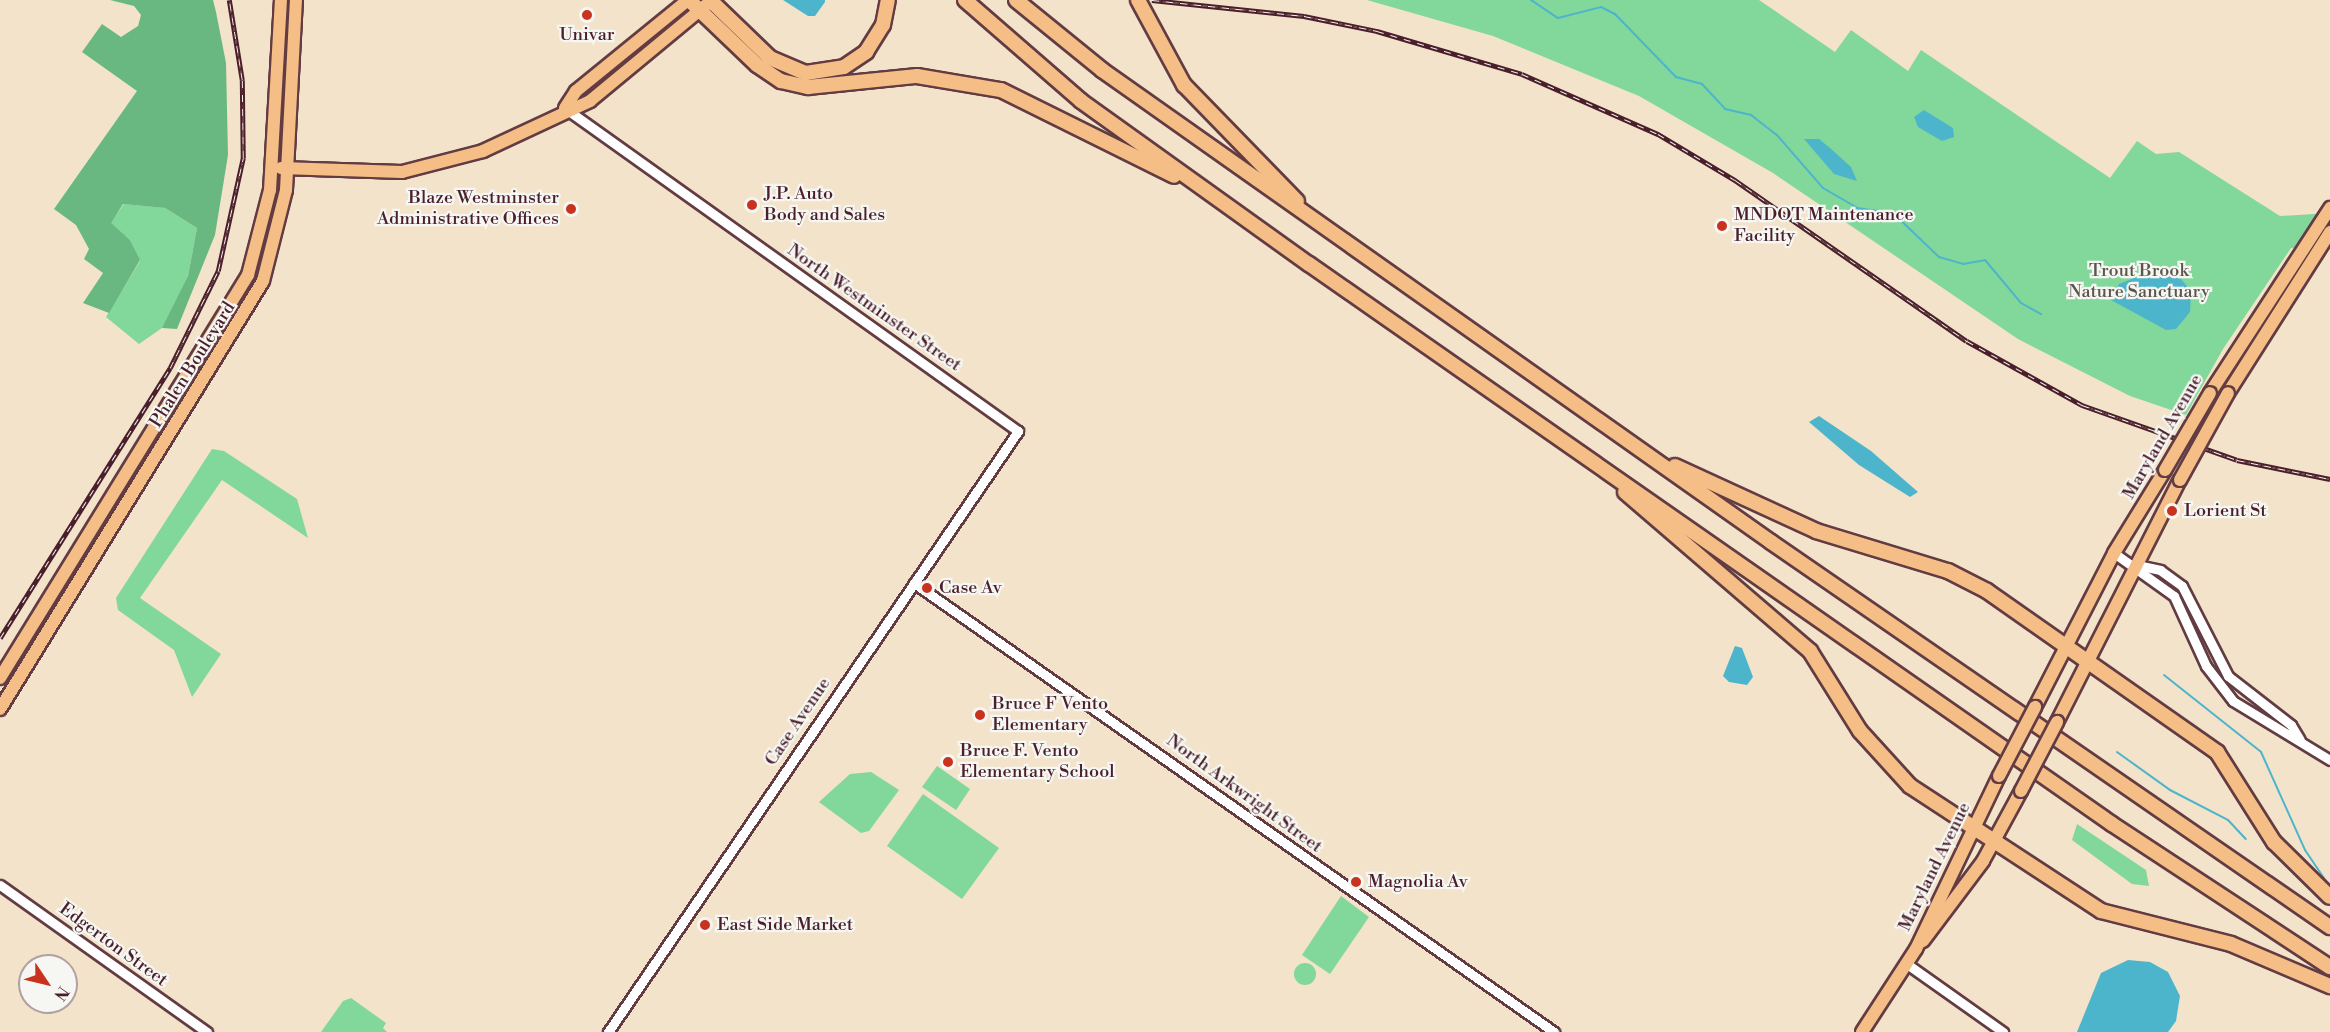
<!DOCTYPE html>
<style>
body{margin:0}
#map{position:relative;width:2330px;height:1032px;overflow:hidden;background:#f2e3ca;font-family:"Libre Bodoni",serif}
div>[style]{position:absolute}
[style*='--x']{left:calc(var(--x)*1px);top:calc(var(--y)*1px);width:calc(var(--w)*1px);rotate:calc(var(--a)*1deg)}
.green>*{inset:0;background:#82d79a}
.round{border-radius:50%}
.forest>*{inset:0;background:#69b882}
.water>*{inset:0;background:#4db5cb}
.stream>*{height:2px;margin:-1px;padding:0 1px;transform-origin:1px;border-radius:1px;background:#4db5cb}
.roads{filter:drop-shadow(2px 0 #633c43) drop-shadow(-2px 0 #633c43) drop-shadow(0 2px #633c43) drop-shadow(0 -2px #633c43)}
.minor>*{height:9px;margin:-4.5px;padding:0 4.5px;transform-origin:4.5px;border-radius:4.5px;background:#fff}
.major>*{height:12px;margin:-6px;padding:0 6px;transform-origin:6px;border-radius:6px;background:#f6be87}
.highway>*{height:14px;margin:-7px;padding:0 7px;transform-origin:7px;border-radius:7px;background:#f6be87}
.rail>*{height:4.5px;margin-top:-2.25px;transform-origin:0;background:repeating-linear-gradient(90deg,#f6f6f2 0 7px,#4a1f2b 0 14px);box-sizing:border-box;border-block:2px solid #4a1f2b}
.bridges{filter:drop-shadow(2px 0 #633c43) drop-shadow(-2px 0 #633c43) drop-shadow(0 2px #633c43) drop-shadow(0 -2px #633c43)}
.major-bridge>*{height:12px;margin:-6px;padding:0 6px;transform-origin:6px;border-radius:6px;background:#f6be87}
.dots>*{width:16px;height:16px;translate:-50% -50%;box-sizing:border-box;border:3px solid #f6f6f2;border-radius:50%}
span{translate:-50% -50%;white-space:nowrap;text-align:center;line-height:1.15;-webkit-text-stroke:4.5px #f6f6f2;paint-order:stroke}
.poi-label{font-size:18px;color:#4a1f2b}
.left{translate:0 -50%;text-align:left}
.right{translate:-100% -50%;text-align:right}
.park-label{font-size:18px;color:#5b564c}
.street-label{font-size:18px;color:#4a1f2b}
.north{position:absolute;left:18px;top:954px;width:60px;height:60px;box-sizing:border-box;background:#f6f6f2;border:2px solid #b1a0a2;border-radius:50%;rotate:125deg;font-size:16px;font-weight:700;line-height:24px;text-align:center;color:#4a1f2b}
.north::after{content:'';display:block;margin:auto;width:21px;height:27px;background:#c8321e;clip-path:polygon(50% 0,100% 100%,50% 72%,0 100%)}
</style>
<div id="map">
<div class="green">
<i style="clip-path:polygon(1367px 0,1759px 0,1835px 52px,1851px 30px,1908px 71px,1921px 50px,2110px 178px,2137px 141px,2156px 154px,2179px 152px,2280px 216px,2330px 213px,2330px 249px,2291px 248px,2223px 349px,2186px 415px,2130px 396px,2018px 339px,1773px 173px,1639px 96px,1493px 36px)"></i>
<i style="clip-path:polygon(124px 204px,165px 208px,197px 228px,188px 276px,172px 313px,162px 328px,139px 344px,106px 317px,140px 261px,130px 240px,110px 223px)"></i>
<i style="clip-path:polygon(212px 449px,224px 451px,297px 499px,308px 538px,222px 480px,140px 598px,221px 654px,192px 697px,174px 650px,118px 610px,116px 598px)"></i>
<i style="clip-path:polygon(937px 766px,970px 789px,956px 810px,922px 787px)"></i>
<i style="clip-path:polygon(871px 772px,899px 790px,869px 831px,861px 833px,819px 802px,850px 774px)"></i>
<i style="clip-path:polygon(923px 794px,999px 848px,962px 899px,887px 846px)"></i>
<i style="clip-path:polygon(2077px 824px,2146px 870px,2149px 886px,2132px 884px,2072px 840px)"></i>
<i style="clip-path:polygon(1341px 896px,1369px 917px,1330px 974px,1302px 955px)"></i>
<i class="round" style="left:1294px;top:963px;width:22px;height:22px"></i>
<i style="clip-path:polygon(351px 998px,386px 1023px,383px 1028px,387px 1032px,321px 1032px,343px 1001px)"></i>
</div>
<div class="forest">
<i style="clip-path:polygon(110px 0,213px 0,216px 12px,226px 63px,228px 155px,215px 235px,177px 329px,162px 328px,188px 276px,197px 228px,165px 208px,123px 204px,111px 223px,130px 240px,140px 260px,109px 313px,83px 303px,103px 273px,84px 259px,89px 249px,76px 225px,54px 209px,137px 91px,82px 52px,102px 24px,121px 37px,138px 26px,141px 15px,134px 6px)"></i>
</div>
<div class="water">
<i style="clip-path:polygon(783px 0,825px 0,825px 2px,815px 16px,808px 16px)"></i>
<i style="clip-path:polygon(1924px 110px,1953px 128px,1954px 137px,1942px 141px,1918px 127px,1914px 117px)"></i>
<i style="clip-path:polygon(1804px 139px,1819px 139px,1830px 148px,1851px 167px,1857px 181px,1834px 174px)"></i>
<i style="clip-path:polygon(2151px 271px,2181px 279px,2191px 291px,2190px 312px,2176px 329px,2166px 330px,2111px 300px,2119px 284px)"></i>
<i style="clip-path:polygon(1819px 416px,1871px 451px,1918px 492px,1910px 497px,1859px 465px,1809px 422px)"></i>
<i style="clip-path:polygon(1735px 646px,1742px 648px,1753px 677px,1747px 685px,1729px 682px,1723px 676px)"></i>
<i style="clip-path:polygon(2128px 960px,2150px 962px,2168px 972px,2180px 996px,2176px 1021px,2168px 1032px,2077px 1032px,2101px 973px)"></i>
</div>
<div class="stream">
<i style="--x:1531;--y:0;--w:32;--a:34"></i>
<i style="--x:1558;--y:18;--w:44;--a:-14.3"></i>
<i style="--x:1601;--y:7;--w:16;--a:27"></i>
<i style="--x:1615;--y:14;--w:88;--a:45.9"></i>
<i style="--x:1676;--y:77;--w:27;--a:15"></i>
<i style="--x:1702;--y:84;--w:34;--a:47"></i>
<i style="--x:1725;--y:109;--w:27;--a:13"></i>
<i style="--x:1751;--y:115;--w:33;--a:38"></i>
<i style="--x:1777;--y:135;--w:70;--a:49"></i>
<i style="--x:1823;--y:188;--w:39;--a:30"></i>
<i style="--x:1857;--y:208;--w:36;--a:8"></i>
<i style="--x:1893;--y:213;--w:64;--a:43.7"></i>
<i style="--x:1939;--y:257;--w:25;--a:16"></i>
<i style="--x:1963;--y:264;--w:22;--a:-10"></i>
<i style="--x:1985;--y:260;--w:56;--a:50.1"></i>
<i style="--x:2021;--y:303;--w:23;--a:29"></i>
<i style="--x:2164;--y:675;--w:124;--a:38.4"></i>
<i style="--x:2261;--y:752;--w:107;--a:65.8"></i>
<i style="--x:2305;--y:850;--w:45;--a:56"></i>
<i style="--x:2117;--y:752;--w:65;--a:35.6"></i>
<i style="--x:2170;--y:790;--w:65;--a:27.3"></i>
<i style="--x:2228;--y:820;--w:26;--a:47"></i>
</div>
<div class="roads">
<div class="minor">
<i style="--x:566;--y:109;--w:555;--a:35.47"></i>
<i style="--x:1018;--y:431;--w:728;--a:124.3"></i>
<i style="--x:2114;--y:553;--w:74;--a:35.6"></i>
<i style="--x:2174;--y:596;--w:77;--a:65.4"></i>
<i style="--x:2206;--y:666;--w:44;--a:52.4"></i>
<i style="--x:2233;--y:701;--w:114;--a:31.3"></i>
<i style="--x:2137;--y:565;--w:24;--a:12"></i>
<i style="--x:2160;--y:570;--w:27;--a:36"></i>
<i style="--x:2182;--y:586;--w:101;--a:62.9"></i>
<i style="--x:2228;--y:676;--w:80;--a:37.9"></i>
<i style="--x:2291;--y:725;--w:17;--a:59"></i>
<i style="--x:914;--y:583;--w:782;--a:35.05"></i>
<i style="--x:0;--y:885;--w:254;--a:35.4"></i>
<i style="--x:1907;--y:964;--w:118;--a:35.3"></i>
</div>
<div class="major">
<i style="--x:565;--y:108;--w:20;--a:-57"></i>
<i style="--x:576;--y:91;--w:144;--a:-39.1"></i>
<i style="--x:281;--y:168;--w:121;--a:1.9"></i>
<i style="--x:402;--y:172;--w:84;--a:-14.5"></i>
<i style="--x:483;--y:151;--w:118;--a:-25"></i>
<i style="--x:590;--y:101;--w:151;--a:-39.6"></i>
<i style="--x:2210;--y:393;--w:221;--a:-57"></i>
<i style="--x:2228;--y:393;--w:191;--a:-57.6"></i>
<i style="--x:0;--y:678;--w:473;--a:-58.4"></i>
<i style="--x:248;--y:275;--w:88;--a:-75.5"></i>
<i style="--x:270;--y:190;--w:190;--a:-86.7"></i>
<i style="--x:2035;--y:707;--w:173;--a:-62.8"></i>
<i style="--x:2114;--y:553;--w:97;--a:-58.4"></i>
<i style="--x:0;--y:709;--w:502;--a:-58.43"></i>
<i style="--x:263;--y:281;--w:94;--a:-75.8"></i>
<i style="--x:286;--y:190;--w:190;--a:-87"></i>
<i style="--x:2057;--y:722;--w:271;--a:-63.1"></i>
<i style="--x:1923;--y:941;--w:100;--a:-53.1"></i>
<i style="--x:1983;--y:861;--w:80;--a:-61.5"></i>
<i style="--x:1862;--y:1032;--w:99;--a:-57"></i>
<i style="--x:1916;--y:949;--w:192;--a:-64.4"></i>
</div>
<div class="highway">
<i style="--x:689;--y:0;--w:94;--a:43.7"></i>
<i style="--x:757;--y:65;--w:29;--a:34"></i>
<i style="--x:781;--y:81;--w:28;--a:13"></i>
<i style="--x:808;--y:87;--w:110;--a:-5.8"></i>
<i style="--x:917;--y:76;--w:85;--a:9.5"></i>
<i style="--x:1001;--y:90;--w:193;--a:26.4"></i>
<i style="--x:710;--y:0;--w:83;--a:44"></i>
<i style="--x:770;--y:58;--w:39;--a:23"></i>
<i style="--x:806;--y:73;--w:38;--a:-9"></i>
<i style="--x:844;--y:67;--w:27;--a:-34"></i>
<i style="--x:866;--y:52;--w:32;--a:-58"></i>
<i style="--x:883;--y:25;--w:25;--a:-79"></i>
<i style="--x:965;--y:0;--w:154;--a:41"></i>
<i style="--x:1081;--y:101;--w:280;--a:35.6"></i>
<i style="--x:1309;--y:264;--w:979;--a:34.89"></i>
<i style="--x:2112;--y:824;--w:261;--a:33.3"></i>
<i style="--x:1016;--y:0;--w:111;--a:39.1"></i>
<i style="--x:1102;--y:70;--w:819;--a:35.2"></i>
<i style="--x:1771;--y:542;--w:679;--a:34.56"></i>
<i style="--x:1138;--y:0;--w:97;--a:61.6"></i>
<i style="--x:1184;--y:85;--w:162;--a:45.8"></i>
<i style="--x:1675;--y:466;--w:155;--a:24.7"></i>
<i style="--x:1816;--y:531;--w:138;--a:16.9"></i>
<i style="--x:1948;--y:571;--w:44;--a:27.1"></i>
<i style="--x:1987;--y:591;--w:281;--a:35"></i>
<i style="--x:2217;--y:752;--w:107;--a:57.7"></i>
<i style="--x:2274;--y:842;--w:78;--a:44.5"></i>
<i style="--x:1625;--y:492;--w:244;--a:40.7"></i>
<i style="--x:1810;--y:651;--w:94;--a:58"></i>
<i style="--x:1860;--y:731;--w:74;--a:47.7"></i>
<i style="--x:1910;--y:786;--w:228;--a:33.2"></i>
<i style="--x:2101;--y:911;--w:134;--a:14.2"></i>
<i style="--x:2231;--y:944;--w:108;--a:23"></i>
</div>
</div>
<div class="rail">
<i style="--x:1152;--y:0;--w:153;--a:6"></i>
<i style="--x:1304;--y:16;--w:75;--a:11.6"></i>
<i style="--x:1377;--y:31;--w:151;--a:16.5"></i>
<i style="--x:1522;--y:74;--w:149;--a:23.8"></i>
<i style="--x:1658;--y:134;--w:90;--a:30.9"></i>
<i style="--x:1735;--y:180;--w:282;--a:34.8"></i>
<i style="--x:1967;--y:341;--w:132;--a:29.1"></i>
<i style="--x:2082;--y:405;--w:164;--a:19.5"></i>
<i style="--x:2237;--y:460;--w:95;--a:11.5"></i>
<i style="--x:0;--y:638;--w:319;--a:-57.8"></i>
<i style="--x:170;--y:368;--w:108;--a:-63.7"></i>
<i style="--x:218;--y:271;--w:116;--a:-77.5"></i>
<i style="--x:243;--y:158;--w:78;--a:-90.7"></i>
<i style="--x:242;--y:80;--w:81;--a:-99.2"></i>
</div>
<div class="bridges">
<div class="major-bridge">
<i style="--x:2165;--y:470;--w:89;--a:-59.7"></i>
<i style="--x:2180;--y:480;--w:99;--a:-61.1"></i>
<i style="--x:1999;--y:776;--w:78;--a:-62.4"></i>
<i style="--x:2021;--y:791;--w:78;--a:-62.4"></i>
</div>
</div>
<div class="dots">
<i style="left:587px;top:15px;background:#c8321e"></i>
<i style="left:752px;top:205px;background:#c8321e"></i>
<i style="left:571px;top:209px;background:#c8321e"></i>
<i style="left:1722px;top:226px;background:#c8321e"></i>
<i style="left:2172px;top:511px;background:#c8321e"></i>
<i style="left:927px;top:588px;background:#c8321e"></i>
<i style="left:980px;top:715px;background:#c8321e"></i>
<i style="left:948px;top:762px;background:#c8321e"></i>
<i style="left:1356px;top:882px;background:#c8321e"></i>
<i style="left:705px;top:925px;background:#c8321e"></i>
</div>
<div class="poi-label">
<span style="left:587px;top:35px">Univar</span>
<span class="left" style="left:764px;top:205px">J.P. Auto<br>Body and Sales</span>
<span class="right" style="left:559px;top:209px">Blaze Westminster<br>Administrative Offices</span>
<span class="left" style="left:1734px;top:226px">MNDOT Maintenance<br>Facility</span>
<span class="left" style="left:2184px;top:511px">Lorient St</span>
<span class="left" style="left:939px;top:588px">Case Av</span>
<span class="left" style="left:992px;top:715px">Bruce F Vento<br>Elementary</span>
<span class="left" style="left:960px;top:762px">Bruce F. Vento<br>Elementary School</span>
<span class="left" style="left:1368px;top:882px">Magnolia Av</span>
<span class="left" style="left:717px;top:925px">East Side Market</span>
</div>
<div class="park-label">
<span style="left:2139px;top:282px">Trout Brook<br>Nature Sanctuary</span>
</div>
<div class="street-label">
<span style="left:874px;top:308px;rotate:35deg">North Westminster Street</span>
<span style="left:193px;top:365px;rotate:-58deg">Phalen Boulevard</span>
<span style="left:2163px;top:437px;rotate:-60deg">Maryland Avenue</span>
<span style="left:798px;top:722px;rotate:-56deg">Case Avenue</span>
<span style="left:1244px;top:794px;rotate:36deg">North Arkwright Street</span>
<span style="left:1935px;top:867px;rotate:-64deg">Maryland Avenue</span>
<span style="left:113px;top:945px;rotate:36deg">Edgerton Street</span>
</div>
<div class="north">N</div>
</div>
